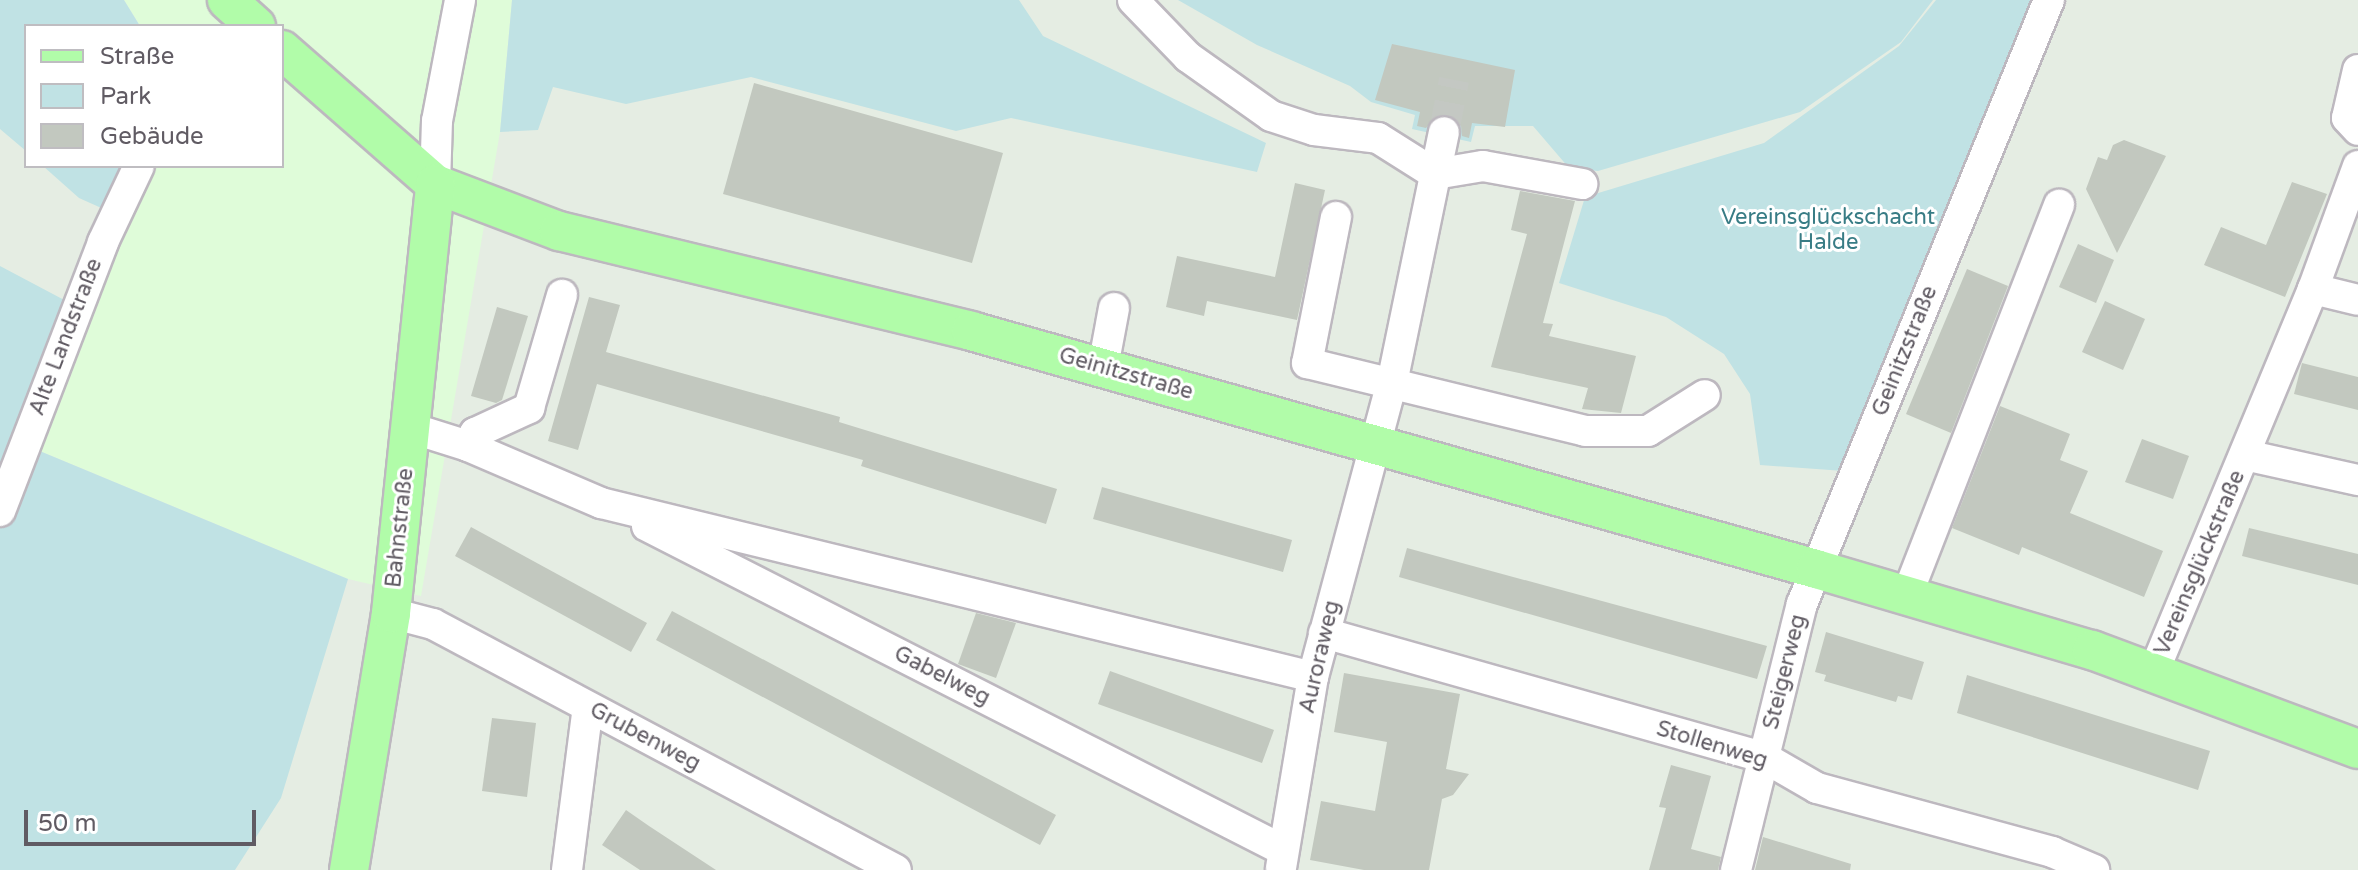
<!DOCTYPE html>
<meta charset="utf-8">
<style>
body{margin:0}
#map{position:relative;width:2358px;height:870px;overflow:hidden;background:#e5ede3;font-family:"Varela Round",sans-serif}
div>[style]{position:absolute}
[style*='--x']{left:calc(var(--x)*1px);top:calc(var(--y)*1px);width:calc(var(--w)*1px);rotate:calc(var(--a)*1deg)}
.commercial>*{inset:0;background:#dffcd9}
.green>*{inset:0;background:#c0e2e4}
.building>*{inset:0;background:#c2c8bf}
.minor-tunnel>*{height:30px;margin-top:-15px;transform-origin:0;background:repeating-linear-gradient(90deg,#c4c8c3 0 30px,transparent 0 45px)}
.roads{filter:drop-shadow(2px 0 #bdb8bf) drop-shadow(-2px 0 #bdb8bf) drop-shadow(0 2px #bdb8bf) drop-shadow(0 -2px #bdb8bf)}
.minor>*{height:30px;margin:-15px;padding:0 15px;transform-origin:15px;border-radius:15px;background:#fff}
.major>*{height:38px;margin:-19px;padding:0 19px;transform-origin:19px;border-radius:19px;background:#b1fca9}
span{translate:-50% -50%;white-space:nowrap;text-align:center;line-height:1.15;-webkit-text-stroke:6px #fff;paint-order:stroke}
.park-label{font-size:22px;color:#387c85}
.street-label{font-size:22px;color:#605b63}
.legend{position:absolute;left:24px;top:24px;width:260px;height:144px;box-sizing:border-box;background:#fff;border:2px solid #bfbdc1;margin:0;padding:10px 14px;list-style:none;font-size:24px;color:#605b63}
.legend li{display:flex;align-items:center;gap:16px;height:40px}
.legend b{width:40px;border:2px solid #bfbdc1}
.scale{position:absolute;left:24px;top:810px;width:232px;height:36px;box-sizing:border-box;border:4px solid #605b63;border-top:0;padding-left:10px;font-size:24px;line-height:28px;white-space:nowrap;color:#605b63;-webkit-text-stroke:6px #fff;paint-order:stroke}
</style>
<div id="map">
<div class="commercial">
<i style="clip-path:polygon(124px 0,512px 0,500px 132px,421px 596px,348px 579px,18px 442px,128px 166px,282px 166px,282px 26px,140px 26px)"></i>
</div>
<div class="green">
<i style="clip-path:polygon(0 0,124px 0,140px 26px,26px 26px,26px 151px,0 129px)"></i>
<i style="clip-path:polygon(512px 0,1019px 0,1043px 36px,1266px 143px,1257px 172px,1011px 118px,956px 131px,751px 77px,626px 104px,553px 87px,538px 130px,500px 132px)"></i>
<i style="clip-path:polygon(1178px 0,1933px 0,1901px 42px,1800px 112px,1598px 171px,1569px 168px,1533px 126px,1475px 126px,1471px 142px,1412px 129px,1415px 115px,1371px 102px,1350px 86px,1257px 45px)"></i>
<i style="clip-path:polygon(1936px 0,2034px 0,1844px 471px,1760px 465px,1750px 394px,1724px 354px,1666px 317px,1559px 283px,1585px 197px,1764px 143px,1899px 46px)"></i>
<i style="clip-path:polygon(43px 166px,128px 166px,108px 211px,79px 198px)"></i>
<i style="clip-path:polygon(0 266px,68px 302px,18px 442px,348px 579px,281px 798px,235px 870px,0 870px)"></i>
</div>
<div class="building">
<i style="clip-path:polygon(1392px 44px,1515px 70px,1505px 127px,1472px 123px,1469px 138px,1462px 136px,1461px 126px,1448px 115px,1438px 115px,1426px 128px,1417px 126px,1420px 112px,1375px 100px)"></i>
<i style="clip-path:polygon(754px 83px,1003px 153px,972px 263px,723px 194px)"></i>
<i style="clip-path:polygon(2124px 140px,2166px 156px,2117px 253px,2086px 189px,2098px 157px,2107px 160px,2113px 145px)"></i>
<i style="clip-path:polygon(2292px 182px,2327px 194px,2285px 297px,2204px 265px,2221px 227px,2266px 245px)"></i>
<i style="clip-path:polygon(1295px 183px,1325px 190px,1297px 320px,1207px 301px,1204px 316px,1166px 307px,1177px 256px,1275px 277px)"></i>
<i style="clip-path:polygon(1520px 191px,1575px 201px,1543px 323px,1553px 324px,1549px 336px,1636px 356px,1621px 413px,1582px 409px,1588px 388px,1491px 367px,1527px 234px,1511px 230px)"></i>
<i style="clip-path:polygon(2078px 244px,2114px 260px,2096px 303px,2059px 287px)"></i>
<i style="clip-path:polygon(1967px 269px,2008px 286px,1951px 433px,1906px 414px)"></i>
<i style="clip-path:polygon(589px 297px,620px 305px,606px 352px,840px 417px,839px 422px,1057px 489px,1046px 524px,861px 466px,863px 460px,597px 384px,578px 450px,548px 441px)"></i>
<i style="clip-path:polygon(2105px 301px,2145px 319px,2123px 370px,2082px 352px)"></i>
<i style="clip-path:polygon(497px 307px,528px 316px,502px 400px,496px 403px,471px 396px)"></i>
<i style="clip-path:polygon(2302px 363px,2358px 377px,2358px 410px,2294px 394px)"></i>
<i style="clip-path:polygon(2000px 406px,2070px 434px,2060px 460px,2088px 471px,2070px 513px,2163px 551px,2144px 597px,2022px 547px,2019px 555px,1952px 528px)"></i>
<i style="clip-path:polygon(2142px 439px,2189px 456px,2173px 499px,2125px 482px)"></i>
<i style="clip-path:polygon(1102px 487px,1292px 540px,1283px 572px,1093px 519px)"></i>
<i style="clip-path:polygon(471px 527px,647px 623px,631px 652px,455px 556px)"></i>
<i style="clip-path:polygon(2249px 528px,2358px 554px,2358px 585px,2242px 556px)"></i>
<i style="clip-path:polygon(1407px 548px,1767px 646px,1757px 679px,1399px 577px)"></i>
<i style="clip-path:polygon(672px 611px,1056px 815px,1040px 845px,656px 640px)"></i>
<i style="clip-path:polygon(976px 613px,1016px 623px,996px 678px,958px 664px)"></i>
<i style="clip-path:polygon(1826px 632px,1924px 662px,1912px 700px,1898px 696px,1896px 702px,1824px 681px,1826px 675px,1815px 672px)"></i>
<i style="clip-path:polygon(1110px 671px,1274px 730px,1262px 763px,1098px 704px)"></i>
<i style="clip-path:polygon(1344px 673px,1460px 694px,1446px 769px,1469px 774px,1453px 795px,1442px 799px,1429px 870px,1364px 870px,1310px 860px,1321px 801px,1375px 811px,1387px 742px,1334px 732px)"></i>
<i style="clip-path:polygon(1967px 675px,2210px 751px,2198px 790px,1957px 713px)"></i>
<i style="clip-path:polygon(492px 718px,536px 723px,527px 797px,482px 791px)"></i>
<i style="clip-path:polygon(1671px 765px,1711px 776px,1691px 849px,1721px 857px,1718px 870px,1649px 870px,1666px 808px,1659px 807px)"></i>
<i style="clip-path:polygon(626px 810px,649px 826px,716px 870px,640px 870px,602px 845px)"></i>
<i style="clip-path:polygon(1763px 837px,1851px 864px,1850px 870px,1755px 870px)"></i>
</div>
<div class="minor-tunnel">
<i style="--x:1444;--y:132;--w:53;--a:-79.1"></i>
</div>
<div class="roads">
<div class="minor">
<i style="--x:1133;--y:0;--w:79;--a:46"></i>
<i style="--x:1188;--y:57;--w:102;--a:35.4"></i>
<i style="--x:1271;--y:116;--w:45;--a:18"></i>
<i style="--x:1314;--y:130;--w:64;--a:7.1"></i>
<i style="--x:1378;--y:138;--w:67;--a:32.3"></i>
<i style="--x:1435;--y:174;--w:49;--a:-9.5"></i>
<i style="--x:1483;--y:166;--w:101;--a:10.3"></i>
<i style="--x:2358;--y:70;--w:49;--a:102.9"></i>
<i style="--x:2347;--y:118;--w:16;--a:47"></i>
<i style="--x:435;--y:184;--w:63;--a:-88.2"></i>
<i style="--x:437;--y:121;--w:123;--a:-79.2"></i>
<i style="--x:1336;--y:217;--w:149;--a:101.2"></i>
<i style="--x:1307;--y:363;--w:286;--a:13.7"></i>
<i style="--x:1585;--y:431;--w:63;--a:0"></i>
<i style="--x:1648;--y:431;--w:67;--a:-32.3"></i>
<i style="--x:2313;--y:289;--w:46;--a:13.7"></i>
<i style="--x:1103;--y:367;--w:60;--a:-79.4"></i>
<i style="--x:411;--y:428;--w:60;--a:17.5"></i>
<i style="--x:468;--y:446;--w:145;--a:23.2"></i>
<i style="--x:601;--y:503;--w:733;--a:13.73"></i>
<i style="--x:468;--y:446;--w:15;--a:-62"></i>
<i style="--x:475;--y:433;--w:60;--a:-24.8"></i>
<i style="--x:529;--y:408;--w:118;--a:-73.7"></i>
<i style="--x:2245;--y:455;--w:116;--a:12.5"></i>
<i style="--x:0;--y:511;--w:288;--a:-69"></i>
<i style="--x:103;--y:242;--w:84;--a:-64.7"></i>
<i style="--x:647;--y:526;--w:714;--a:27"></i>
<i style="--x:1907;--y:595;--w:419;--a:-68.7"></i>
<i style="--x:391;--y:613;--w:43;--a:14.7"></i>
<i style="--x:433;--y:624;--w:524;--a:27.98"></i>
<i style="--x:1324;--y:633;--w:458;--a:15.8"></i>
<i style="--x:1765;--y:758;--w:60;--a:30"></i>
<i style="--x:1817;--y:788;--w:244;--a:15.2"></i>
<i style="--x:2052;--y:852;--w:46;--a:23.2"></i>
<i style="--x:2154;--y:671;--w:414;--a:-67.4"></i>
<i style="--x:2313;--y:289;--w:131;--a:-69.9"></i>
<i style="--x:1281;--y:868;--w:194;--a:-80.5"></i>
<i style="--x:1313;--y:677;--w:304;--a:-75"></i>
<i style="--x:1392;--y:383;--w:256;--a:-78.3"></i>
<i style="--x:567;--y:870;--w:164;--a:-82.7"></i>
<i style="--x:1736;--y:870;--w:274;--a:-76.1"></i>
<i style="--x:1802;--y:604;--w:653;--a:-67.76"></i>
</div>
<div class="major">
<i style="--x:227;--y:0;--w:39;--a:42"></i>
<i style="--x:282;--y:50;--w:203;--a:41.2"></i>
<i style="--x:435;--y:184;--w:133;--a:20.8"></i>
<i style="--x:559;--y:231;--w:424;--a:13.6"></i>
<i style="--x:971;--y:331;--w:878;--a:15.73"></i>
<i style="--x:1816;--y:569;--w:288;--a:16.4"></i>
<i style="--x:2092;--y:650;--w:284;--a:20.4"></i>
<i style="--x:349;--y:870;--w:260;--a:-80.7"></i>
<i style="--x:391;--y:613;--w:431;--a:-84.1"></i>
</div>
</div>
<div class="park-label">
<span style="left:1828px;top:230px">Vereinsglückschacht<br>Halde</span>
</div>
<div class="street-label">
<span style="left:66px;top:337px;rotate:-69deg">Alte Landstraße</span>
<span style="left:1905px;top:351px;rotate:-68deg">Geinitzstraße</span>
<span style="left:1126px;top:374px;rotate:16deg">Geinitzstraße</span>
<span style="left:400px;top:528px;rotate:-84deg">Bahnstraße</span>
<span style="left:2200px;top:563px;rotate:-67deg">Vereinsglückstraße</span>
<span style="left:1320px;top:657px;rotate:-77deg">Auroraweg</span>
<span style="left:1785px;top:672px;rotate:-76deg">Steigerweg</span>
<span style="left:942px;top:676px;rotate:27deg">Gabelweg</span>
<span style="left:645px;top:737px;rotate:28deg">Grubenweg</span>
<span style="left:1712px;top:745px;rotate:17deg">Stollenweg</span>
</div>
<ul class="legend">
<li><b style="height:10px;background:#b1fca9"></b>Straße</li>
<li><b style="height:22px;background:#c0e2e4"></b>Park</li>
<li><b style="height:22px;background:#c2c8bf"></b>Gebäude</li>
</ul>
<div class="scale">50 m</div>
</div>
